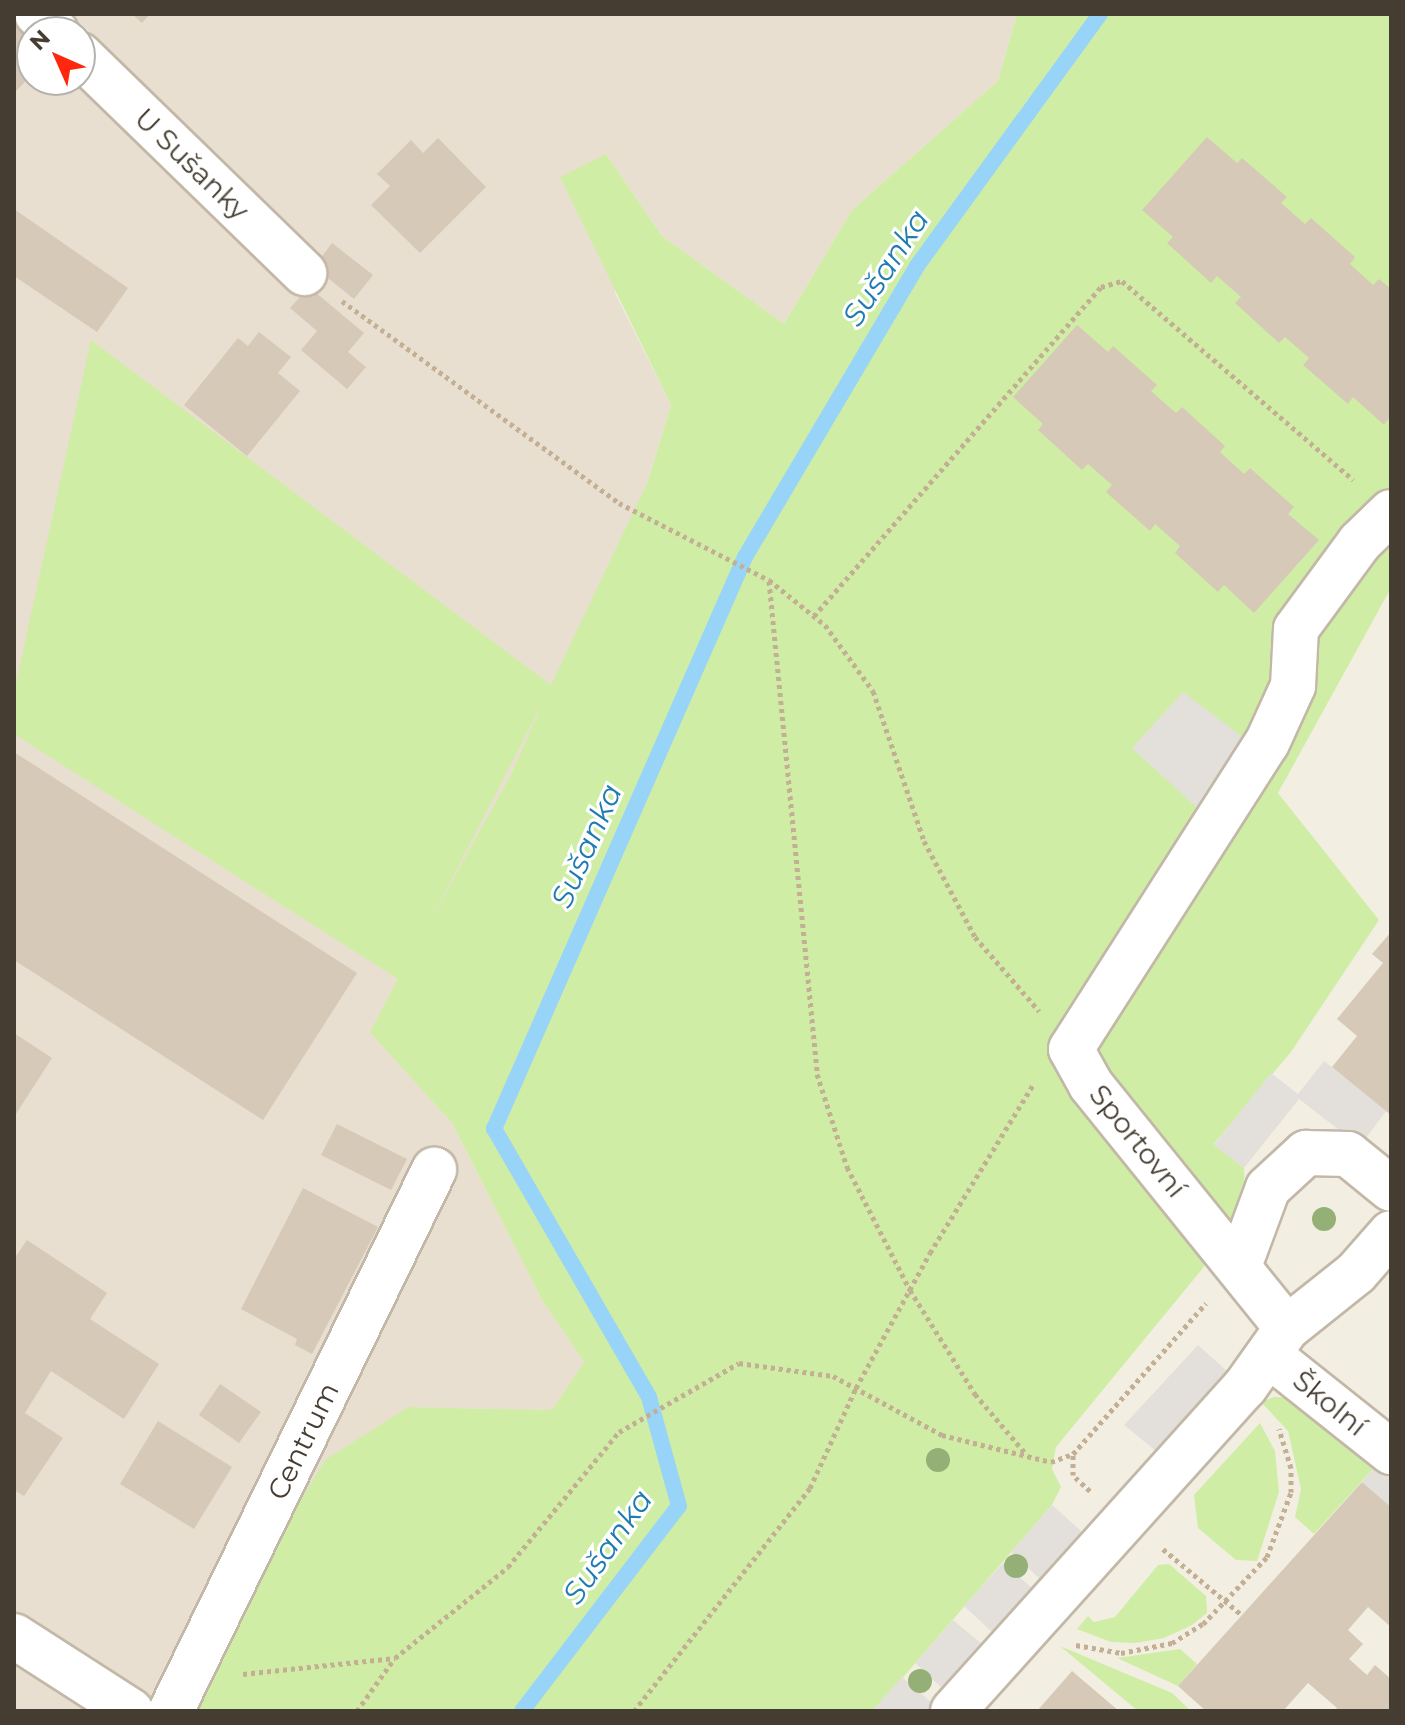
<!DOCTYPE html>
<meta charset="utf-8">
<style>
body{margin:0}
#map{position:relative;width:1405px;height:1725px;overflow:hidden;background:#f3eee2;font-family:Montserrat,sans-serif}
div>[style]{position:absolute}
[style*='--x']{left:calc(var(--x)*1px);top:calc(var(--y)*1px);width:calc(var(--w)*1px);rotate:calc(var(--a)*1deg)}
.residential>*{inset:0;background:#e8dfd0}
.green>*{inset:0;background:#d0eda6}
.parking>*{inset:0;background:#e3e0dc}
.stream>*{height:16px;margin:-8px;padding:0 8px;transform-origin:8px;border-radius:8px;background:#97d4f8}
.building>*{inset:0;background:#d6c9b7}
.path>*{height:5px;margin-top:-2.5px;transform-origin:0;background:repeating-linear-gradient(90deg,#c3b094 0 4px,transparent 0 8px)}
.roads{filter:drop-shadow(2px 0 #c3b8a7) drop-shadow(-2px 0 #c3b8a7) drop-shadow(0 2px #c3b8a7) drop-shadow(0 -2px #c3b8a7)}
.minor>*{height:44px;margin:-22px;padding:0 22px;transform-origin:22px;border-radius:22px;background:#fff}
.trees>*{width:24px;height:24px;margin:-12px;border-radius:50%;background:#94b077}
span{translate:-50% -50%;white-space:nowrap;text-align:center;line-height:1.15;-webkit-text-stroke:6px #fff;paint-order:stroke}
.street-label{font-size:28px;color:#463d32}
.water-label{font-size:30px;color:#1f7bb4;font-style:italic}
.frame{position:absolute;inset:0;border:16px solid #463d32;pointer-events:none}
.north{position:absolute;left:16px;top:16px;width:80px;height:80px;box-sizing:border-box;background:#fff;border:2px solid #b5b1ad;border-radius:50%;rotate:315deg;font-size:22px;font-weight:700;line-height:32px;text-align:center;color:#463d32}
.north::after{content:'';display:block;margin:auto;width:28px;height:36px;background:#ff280e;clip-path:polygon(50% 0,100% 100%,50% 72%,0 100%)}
</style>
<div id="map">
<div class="residential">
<i style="clip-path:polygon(evenodd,14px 14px,1017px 14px,998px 81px,852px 210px,784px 324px,662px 236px,606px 154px,615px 293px,671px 405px,648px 481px,511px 774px,371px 1032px,452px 1123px,542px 1300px,584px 1362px,552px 1410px,408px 1407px,194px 1709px,197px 1711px,14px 1711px,14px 14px,32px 32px,80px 32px,80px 80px,32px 80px,32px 32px)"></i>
</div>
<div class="green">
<i style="clip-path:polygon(evenodd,1017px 14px,1391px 14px,1391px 588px,1278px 793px,1379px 920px,1291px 1052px,1214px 1144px,1244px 1168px,1245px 1196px,1203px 1268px,1056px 1447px,1052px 1469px,1061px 1487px,1052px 1505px,874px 1711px,197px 1711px,193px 1708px,269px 1553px,325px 1460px,408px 1407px,552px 1410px,584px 1362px,542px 1300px,452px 1123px,370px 1032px,398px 979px,14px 734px,14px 692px,91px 340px,551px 685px,648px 481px,671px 405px,560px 177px,606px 154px,662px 236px,784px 324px,852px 210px,998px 81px,1017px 14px,541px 707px,511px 774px,427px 927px,540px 708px,541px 707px)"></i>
<i style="clip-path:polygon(1274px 1397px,1295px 1398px,1373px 1469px,1314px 1534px,1295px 1517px,1301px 1489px,1288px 1431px,1261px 1402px)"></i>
<i style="clip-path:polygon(1260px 1423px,1275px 1451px,1279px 1492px,1257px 1561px,1236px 1560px,1198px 1528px,1194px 1495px)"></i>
<i style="clip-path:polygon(1169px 1564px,1206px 1596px,1207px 1613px,1192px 1625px,1164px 1638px,1135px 1643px,1111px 1642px,1077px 1629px,1088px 1616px,1094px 1622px,1115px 1617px,1158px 1565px)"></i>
<i style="clip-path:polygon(1060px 1646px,1172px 1693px,1191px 1711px,1138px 1711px)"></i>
<i style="clip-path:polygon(1180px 1649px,1197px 1664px,1178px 1686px,1117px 1658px)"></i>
</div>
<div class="parking">
<i style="clip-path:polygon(1183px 692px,1262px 752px,1216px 825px,1132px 748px)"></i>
<i style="clip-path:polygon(1324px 1061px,1387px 1110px,1360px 1146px,1299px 1099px,1244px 1168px,1214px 1145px,1271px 1073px,1298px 1094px)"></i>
<i style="clip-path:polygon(1198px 1345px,1245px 1387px,1173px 1465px,1124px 1425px)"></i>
<i style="clip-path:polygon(1377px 1464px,1391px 1477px,1391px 1507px,1362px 1482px)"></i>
<i style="clip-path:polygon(1052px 1505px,1099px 1547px,953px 1711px,872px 1711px,902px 1677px,932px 1703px,944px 1690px,915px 1663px,953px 1620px,982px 1644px,993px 1633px,964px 1606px,1003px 1563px,1031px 1587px,1039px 1578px,1011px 1552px)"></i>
</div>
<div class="stream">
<i style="--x:522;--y:1711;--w:258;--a:-52.6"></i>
<i style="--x:679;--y:1506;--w:113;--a:-105.4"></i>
<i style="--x:649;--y:1397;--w:310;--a:-120"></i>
<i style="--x:494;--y:1129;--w:625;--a:-66.31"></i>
<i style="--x:745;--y:557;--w:338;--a:-59.4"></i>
<i style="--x:917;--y:266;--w:311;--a:-54"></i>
</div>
<div class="building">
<i style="clip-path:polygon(132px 14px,150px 14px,142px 23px)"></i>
<i style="clip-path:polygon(14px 19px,32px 33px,32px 75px,14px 93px)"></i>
<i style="clip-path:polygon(1207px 137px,1237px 163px,1242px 158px,1287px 197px,1281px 203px,1305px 224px,1311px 218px,1355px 257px,1350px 264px,1373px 285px,1379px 279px,1391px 289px,1391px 416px,1384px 425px,1353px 397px,1348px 404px,1303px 365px,1309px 358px,1285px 337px,1279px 343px,1235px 303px,1241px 297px,1217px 276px,1211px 283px,1167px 243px,1173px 237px,1142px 210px)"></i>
<i style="clip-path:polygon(438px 138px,486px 187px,420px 253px,371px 205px,390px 186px,377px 174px,411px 140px,423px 153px)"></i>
<i style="clip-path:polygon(14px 209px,128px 288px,97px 332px,14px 276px)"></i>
<i style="clip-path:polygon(332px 243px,373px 275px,354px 299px,314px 267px)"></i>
<i style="clip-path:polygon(309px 287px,364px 333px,348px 352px,366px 367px,347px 389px,301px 350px,317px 331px,290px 308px)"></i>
<i style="clip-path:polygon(1077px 325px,1108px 352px,1113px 346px,1157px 385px,1151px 391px,1176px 413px,1182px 407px,1225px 446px,1220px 452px,1244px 474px,1250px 468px,1294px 507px,1288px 514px,1319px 540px,1254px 613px,1224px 585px,1218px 592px,1175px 553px,1180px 546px,1155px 524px,1150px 531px,1106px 492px,1112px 485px,1088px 464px,1082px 470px,1038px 430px,1043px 424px,1013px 397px)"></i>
<i style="clip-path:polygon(259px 332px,291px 357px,278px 373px,300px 391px,247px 456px,184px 405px,238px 338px,248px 346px)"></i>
<i style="clip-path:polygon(14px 752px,357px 973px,263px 1120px,14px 960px)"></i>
<i style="clip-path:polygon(1391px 932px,1391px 1115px,1332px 1067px,1357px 1036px,1337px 1019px,1383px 963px,1372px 954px)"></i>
<i style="clip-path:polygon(14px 1033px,52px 1058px,14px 1117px)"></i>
<i style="clip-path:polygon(337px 1124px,407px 1159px,391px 1190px,321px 1155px)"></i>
<i style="clip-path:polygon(303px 1188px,378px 1227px,312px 1354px,295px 1345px,297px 1339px,241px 1309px)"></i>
<i style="clip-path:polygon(27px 1240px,107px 1293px,90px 1319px,159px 1364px,124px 1419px,51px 1371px,25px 1413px,63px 1438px,24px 1496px,14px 1490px,14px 1259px)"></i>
<i style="clip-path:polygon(220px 1384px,261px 1412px,239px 1443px,199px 1415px)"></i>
<i style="clip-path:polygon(158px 1421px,232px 1467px,194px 1529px,120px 1484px)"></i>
<i style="clip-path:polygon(1362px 1482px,1391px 1507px,1391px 1627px,1368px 1607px,1348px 1630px,1363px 1644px,1349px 1659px,1367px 1675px,1375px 1665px,1391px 1679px,1391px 1711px,1334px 1711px,1337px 1708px,1308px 1683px,1283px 1711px,1206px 1711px,1178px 1686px)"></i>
<i style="clip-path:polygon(1072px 1671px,1119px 1711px,1037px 1711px)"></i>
</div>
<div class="path">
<i style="--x:342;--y:301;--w:343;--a:36.1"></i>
<i style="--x:619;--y:503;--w:169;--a:27.2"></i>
<i style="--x:769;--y:580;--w:72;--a:38.8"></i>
<i style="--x:825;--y:625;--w:82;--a:54"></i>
<i style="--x:873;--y:691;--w:158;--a:71.2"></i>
<i style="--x:924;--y:841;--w:109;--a:62"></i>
<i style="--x:975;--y:937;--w:98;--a:49.1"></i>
<i style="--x:769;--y:581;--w:495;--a:84.4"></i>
<i style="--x:817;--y:1074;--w:98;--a:72.1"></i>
<i style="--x:847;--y:1167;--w:138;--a:62.9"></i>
<i style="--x:910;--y:1290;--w:123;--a:58"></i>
<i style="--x:975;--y:1394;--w:80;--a:49.6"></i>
<i style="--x:814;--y:616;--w:437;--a:-48.9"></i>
<i style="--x:1101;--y:287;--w:22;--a:-16"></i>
<i style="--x:1122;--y:281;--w:305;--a:40.7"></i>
<i style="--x:1090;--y:1491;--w:23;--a:-137"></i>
<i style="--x:1073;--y:1475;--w:21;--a:-90"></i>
<i style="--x:1073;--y:1454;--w:201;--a:-48.6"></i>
<i style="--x:1163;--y:1549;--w:103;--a:39.9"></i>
<i style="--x:1076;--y:1645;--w:46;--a:10.1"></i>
<i style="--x:1121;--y:1653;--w:52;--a:-11.1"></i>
<i style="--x:1172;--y:1643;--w:36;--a:-32"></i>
<i style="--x:1203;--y:1624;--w:93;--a:-46.3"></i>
<i style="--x:1267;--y:1557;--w:69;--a:-69.7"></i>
<i style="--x:1291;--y:1492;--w:24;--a:-90"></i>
<i style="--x:1291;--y:1468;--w:41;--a:-107.1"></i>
<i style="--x:243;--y:1674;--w:153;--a:-6"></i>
<i style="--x:395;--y:1658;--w:145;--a:-38.8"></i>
<i style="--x:508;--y:1567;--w:175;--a:-50.6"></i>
<i style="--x:619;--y:1432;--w:138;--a:-29.9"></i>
<i style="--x:739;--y:1363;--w:95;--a:7.9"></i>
<i style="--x:833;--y:1376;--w:124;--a:28.4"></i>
<i style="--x:942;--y:1435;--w:112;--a:13.9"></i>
<i style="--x:1051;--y:1462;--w:23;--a:-20"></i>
<i style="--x:357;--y:1711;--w:64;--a:-54.6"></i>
<i style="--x:634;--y:1711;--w:284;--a:-51.7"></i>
<i style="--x:810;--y:1488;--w:110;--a:-65.3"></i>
<i style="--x:856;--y:1388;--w:154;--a:-61.3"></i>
<i style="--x:930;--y:1253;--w:199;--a:-58.5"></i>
</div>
<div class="roads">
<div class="minor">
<i style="--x:37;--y:14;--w:26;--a:43"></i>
<i style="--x:80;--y:55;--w:313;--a:44.2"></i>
<i style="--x:1239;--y:1266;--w:83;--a:-69.6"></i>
<i style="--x:1268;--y:1188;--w:52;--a:-42.6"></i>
<i style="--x:1306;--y:1153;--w:42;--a:1.4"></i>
<i style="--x:1348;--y:1154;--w:55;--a:39.1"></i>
<i style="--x:1287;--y:1328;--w:88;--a:-38.6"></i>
<i style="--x:1356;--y:1273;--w:53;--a:-48.8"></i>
<i style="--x:1269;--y:1355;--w:156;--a:38.5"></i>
<i style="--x:14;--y:1636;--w:139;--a:32.7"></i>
<i style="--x:171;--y:1711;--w:602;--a:-64.07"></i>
<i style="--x:953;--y:1711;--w:436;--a:-48"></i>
<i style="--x:1245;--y:1387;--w:72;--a:-54.6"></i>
<i style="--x:1287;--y:1328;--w:312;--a:-128.9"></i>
<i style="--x:1091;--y:1085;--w:41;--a:-119.1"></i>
<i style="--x:1071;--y:1049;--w:363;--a:-57.4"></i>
<i style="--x:1267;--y:743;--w:63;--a:-65.5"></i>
<i style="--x:1293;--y:686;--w:57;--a:-87"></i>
<i style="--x:1296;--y:629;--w:108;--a:-53.7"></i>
<i style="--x:1360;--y:542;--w:43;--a:-44.1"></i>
</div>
</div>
<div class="trees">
<i style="left:1324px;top:1219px"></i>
<i style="left:938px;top:1460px"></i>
<i style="left:1016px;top:1566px"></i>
<i style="left:920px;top:1681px"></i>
</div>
<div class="street-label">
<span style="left:192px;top:164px;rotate:44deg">U Sušanky</span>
<span style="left:1138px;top:1141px;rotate:51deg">Sportovní</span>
<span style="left:1330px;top:1403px;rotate:39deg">Školní</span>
<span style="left:303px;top:1441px;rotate:-64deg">Centrum</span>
</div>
<div class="water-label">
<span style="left:886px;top:268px;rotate:-57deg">Sušanka</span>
<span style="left:587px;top:846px;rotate:-66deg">Sušanka</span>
<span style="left:608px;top:1547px;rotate:-55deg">Sušanka</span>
</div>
<div class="frame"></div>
<div class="north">N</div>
</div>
